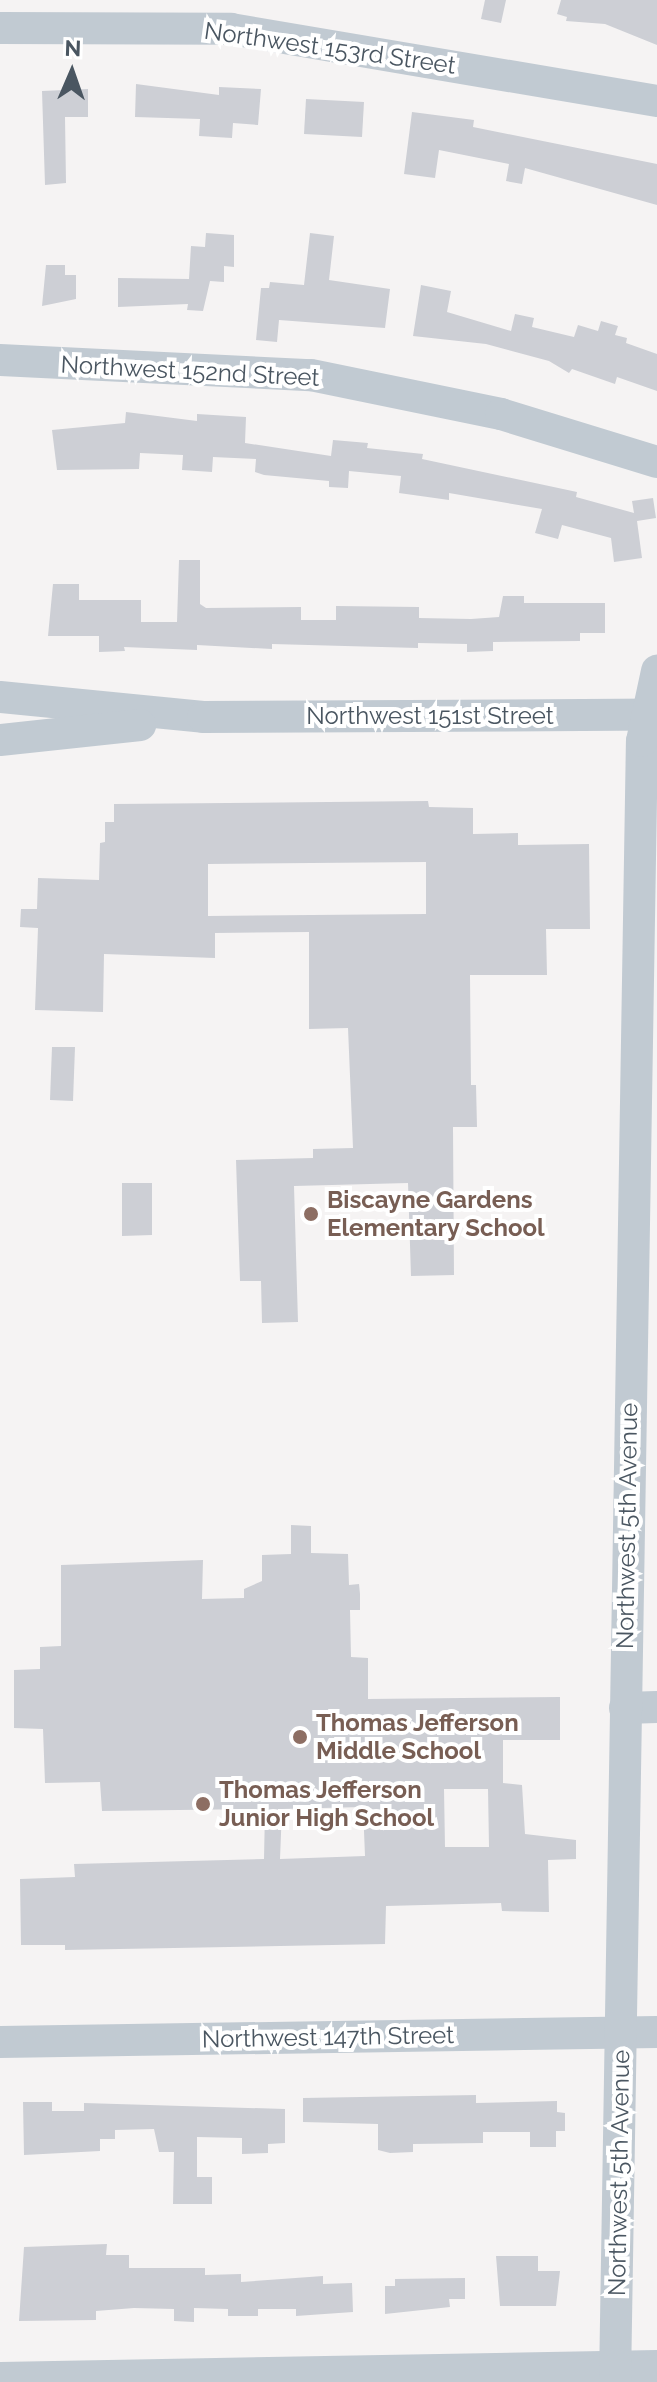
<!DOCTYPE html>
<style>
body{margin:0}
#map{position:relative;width:657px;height:2382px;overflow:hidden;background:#f5f3f3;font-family:Raleway,sans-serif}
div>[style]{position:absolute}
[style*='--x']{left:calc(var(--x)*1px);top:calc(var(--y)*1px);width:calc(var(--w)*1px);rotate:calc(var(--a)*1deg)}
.building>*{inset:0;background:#cdcfd5}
.minor>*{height:32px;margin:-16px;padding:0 16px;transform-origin:16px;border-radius:16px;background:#c1cad2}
.dots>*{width:22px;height:22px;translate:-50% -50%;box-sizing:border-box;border:4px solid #fff;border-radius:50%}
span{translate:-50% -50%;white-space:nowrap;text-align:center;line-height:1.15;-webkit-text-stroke:8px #fff;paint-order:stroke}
.street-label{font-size:24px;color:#4a5661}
.education-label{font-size:24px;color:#785e54;font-weight:700}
.left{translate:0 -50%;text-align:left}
.north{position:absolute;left:32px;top:32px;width:80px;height:80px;-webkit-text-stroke:6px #fff;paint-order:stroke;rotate:2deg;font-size:22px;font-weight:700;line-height:32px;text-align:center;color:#4a5661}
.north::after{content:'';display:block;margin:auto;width:28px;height:36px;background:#4a5661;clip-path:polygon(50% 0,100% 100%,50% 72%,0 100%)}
</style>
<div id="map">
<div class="building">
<i style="clip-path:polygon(485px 0,506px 0,501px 23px,481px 19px)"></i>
<i style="clip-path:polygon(561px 0,657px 0,657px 45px,605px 24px,566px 21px,567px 17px,557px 14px)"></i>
<i style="clip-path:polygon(136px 84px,219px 95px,219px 87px,261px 89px,258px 125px,233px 123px,232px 138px,199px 136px,200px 119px,135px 117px)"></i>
<i style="clip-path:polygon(88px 89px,88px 117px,65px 117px,66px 183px,45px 185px,42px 91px)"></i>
<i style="clip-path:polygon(306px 99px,364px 102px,362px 137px,304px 134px)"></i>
<i style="clip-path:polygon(412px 112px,474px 120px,473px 127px,657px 164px,657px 205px,525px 168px,522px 184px,506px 181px,509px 164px,439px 150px,435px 178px,404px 174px)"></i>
<i style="clip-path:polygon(206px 233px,234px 235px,234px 267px,224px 266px,224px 282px,210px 281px,203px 311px,187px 310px,188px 304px,118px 307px,118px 278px,189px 279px,191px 246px,205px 247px)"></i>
<i style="clip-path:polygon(310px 233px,334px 236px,329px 280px,390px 289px,385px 328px,279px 320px,277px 342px,256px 340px,261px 288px,269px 288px,270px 282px,304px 285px)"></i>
<i style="clip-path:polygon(46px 265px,65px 265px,65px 275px,76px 275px,76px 299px,42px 306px)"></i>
<i style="clip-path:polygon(421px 285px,451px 291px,447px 312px,511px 331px,515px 314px,534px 318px,532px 327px,574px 337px,578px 325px,598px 331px,601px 321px,618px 326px,615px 335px,627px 338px,626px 343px,657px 354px,657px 391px,617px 377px,615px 384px,572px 369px,569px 373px,549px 361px,486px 344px,413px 336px)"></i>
<i style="clip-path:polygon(126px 412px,197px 421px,197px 414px,246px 417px,245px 443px,331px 456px,333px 440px,368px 443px,367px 448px,423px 454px,422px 459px,577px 492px,576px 497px,634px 513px,632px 501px,653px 498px,656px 518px,637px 521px,642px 558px,614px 562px,611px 538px,562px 525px,558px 539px,535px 533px,542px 509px,449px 493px,449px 500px,399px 493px,401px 476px,349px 471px,348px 488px,329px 487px,329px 481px,264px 475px,255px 472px,256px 459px,213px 457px,212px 472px,182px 470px,183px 455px,140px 453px,139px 469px,57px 470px,52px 430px,125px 423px)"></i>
<i style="clip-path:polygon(179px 560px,200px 560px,200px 604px,206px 608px,301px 607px,301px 620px,336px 620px,336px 606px,419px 607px,419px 618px,471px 619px,499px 617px,503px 596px,524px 596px,524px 603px,605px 603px,605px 633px,580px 633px,580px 641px,493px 642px,493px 651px,467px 652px,467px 644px,418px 643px,418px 648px,272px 644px,272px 649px,197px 645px,197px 650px,124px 647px,125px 651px,99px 652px,99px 636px,48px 636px,53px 584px,79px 584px,79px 600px,141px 600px,141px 622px,177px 622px)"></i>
<i style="clip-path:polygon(evenodd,428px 801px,429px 807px,473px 808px,473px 834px,518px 833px,518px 845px,589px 844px,590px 929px,546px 929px,547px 975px,470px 975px,471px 1085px,476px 1085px,477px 1127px,453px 1127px,454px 1275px,411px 1276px,408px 1183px,294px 1186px,298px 1322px,262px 1323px,261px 1281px,240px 1281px,236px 1160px,313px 1158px,313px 1149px,353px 1148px,348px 1028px,309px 1029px,309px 932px,215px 933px,215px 958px,104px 954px,103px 1012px,35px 1010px,38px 928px,20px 927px,21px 909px,37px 909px,38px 878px,99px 880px,100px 843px,105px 842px,105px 822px,114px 822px,114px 804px,428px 801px,426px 862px,426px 914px,208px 916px,208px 864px,426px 862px)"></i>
<i style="clip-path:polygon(52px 1047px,75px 1047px,73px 1101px,50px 1100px)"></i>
<i style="clip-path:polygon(122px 1183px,152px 1183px,152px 1235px,122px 1236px)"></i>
<i style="clip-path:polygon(evenodd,291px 1525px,311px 1526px,311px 1553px,348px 1554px,349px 1585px,359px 1584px,360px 1594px,360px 1610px,350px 1610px,351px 1657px,368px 1658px,368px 1699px,560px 1697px,560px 1740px,503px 1740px,503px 1783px,522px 1785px,525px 1834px,576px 1840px,576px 1859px,548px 1860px,549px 1912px,502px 1911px,501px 1903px,386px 1906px,385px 1944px,65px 1950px,65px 1945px,21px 1945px,20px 1879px,75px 1877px,74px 1864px,264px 1859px,265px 1809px,102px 1811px,100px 1782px,45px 1783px,43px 1729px,14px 1728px,14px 1670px,40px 1669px,40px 1647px,61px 1646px,61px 1565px,203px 1560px,202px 1599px,244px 1598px,244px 1589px,262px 1581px,262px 1555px,291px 1554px,291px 1525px,444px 1789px,488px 1789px,489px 1847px,445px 1847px,444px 1789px,291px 1525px,363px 1807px,365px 1856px,280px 1859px,282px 1809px,363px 1807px)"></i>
<i style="clip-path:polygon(476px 2095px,476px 2103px,557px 2101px,557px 2112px,565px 2113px,565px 2131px,556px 2131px,556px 2147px,530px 2147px,530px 2132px,483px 2132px,483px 2143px,413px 2144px,413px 2152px,390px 2153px,378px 2150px,378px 2124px,303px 2122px,303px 2098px)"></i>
<i style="clip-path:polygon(23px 2102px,52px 2102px,52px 2111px,84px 2111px,84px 2103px,285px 2109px,285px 2143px,268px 2144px,268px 2153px,242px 2154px,242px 2138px,197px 2137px,197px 2177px,212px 2177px,212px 2204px,173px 2204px,174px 2152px,159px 2152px,154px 2129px,115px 2130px,115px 2139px,100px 2139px,100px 2151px,24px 2155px)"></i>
<i style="clip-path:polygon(107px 2244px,106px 2255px,129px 2255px,129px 2268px,205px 2268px,205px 2275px,241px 2274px,241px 2282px,323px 2276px,323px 2284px,352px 2283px,353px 2312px,296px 2316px,296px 2309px,258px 2309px,258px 2316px,228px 2316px,228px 2309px,194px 2308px,194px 2322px,174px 2321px,174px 2309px,134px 2308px,96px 2311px,96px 2320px,19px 2321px,24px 2247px)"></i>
<i style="clip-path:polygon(496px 2256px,538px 2256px,538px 2271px,560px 2271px,556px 2306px,500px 2306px)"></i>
<i style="clip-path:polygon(465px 2278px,465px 2299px,449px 2299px,450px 2307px,385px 2314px,385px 2286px,395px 2286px,395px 2279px)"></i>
</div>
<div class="minor">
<i style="--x:0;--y:28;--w:231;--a:0.2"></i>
<i style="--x:231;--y:29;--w:432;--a:9.6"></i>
<i style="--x:0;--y:360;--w:311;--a:2.8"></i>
<i style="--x:311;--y:375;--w:194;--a:11.6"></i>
<i style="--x:501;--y:414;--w:163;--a:17.1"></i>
<i style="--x:0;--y:697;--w:204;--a:5.6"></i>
<i style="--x:203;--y:717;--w:454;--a:-0.3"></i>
<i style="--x:0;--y:740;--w:141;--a:-6.1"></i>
<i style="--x:625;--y:1708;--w:32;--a:-2"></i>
<i style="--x:0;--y:2042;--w:657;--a:-0.87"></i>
<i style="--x:0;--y:2378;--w:657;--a:-1.05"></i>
<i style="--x:615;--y:2382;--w:1641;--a:-89.06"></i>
<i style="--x:642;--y:741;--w:72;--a:-77.9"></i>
</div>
<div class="dots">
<i style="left:311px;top:1214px;background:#8d6e63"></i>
<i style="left:300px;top:1737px;background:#8d6e63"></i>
<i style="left:203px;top:1804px;background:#8d6e63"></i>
</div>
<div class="street-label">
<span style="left:330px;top:48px;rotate:8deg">Northwest 153rd Street</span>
<span style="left:190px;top:371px;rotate:3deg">Northwest 152nd Street</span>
<span style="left:430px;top:716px">Northwest 151st Street</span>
<span style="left:627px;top:1526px;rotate:-89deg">Northwest 5th Avenue</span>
<span style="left:328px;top:2037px;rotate:-1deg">Northwest 147th Street</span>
<span style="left:619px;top:2173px;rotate:-89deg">Northwest 5th Avenue</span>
</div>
<div class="education-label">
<span class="left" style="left:327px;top:1214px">Biscayne Gardens<br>Elementary School</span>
<span class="left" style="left:316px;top:1737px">Thomas Jefferson<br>Middle School</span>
<span class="left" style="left:219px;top:1804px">Thomas Jefferson<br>Junior High School</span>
</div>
<div class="north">N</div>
</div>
